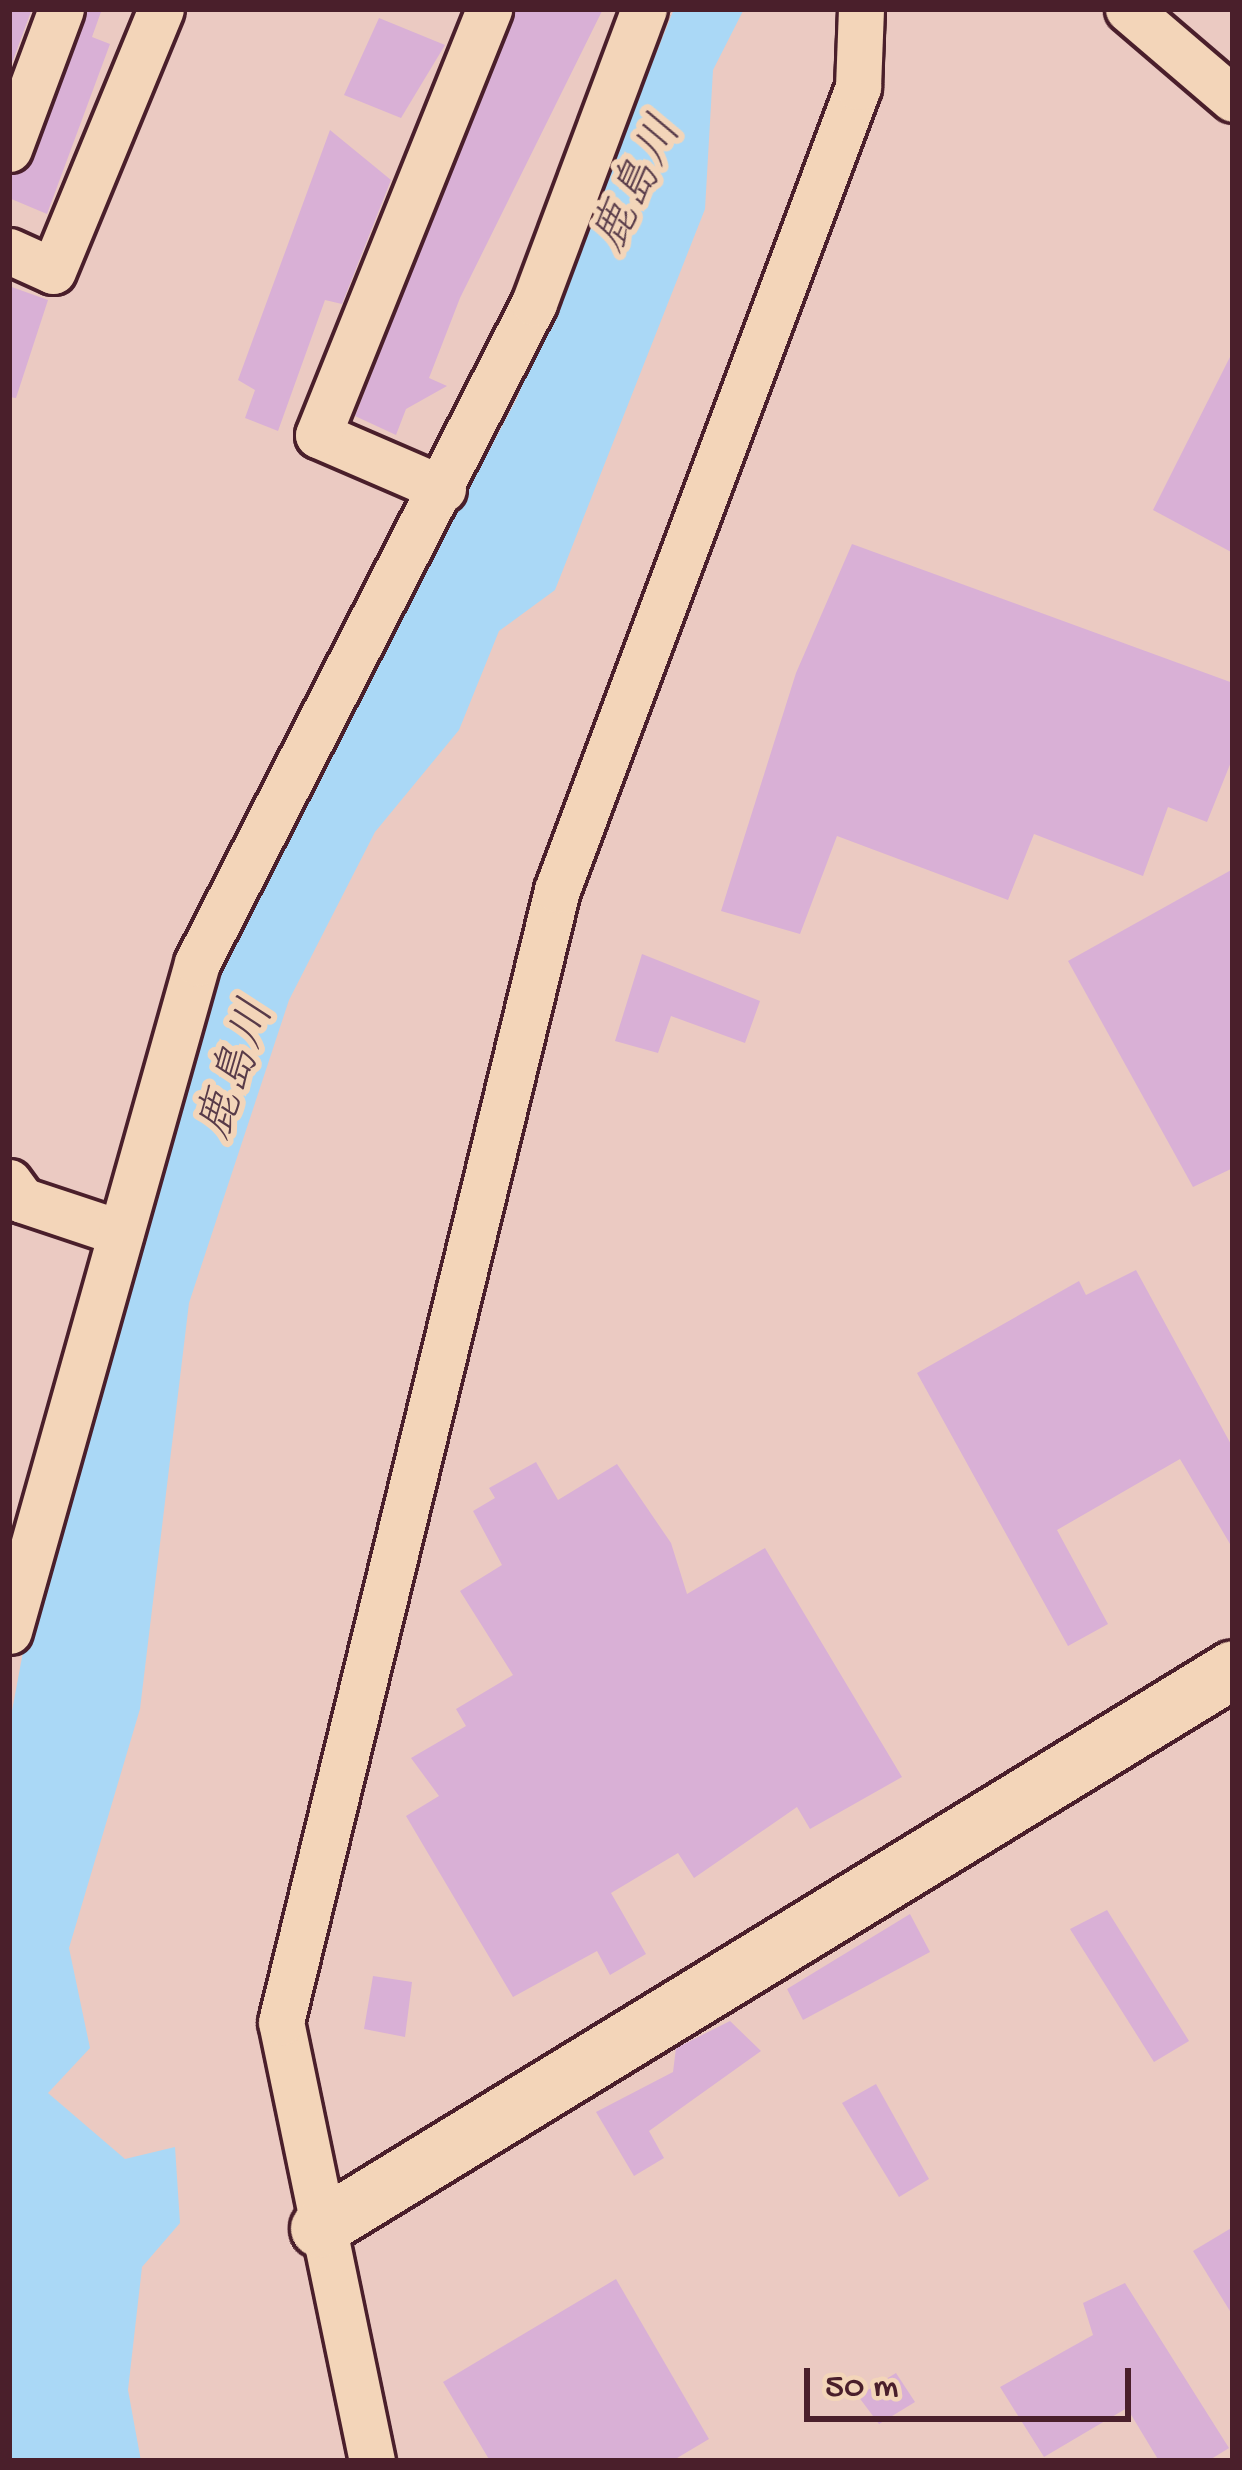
<!DOCTYPE html>
<meta charset="utf-8">
<style>
body{margin:0}
#map{position:relative;width:1242px;height:2470px;overflow:hidden;background:#ebcac2;font-family:"Gochi Hand","Klee One",sans-serif}
div>[style]{position:absolute}
[style*='--x']{left:calc(var(--x)*1px);top:calc(var(--y)*1px);width:calc(var(--w)*1px);rotate:calc(var(--a)*1deg)}
.water>*{inset:0;background:#aad8f6}
.building>*{inset:0;background:#d9b0d6}
.roads{filter:drop-shadow(3px 0 #4a1f2b) drop-shadow(-3px 0 #4a1f2b) drop-shadow(0 3px #4a1f2b) drop-shadow(0 -3px #4a1f2b)}
.minor>*{height:45px;margin:-22.5px;padding:0 22.5px;transform-origin:22.5px;border-radius:22.5px;background:#f3d5b9}
.tertiary>*{height:57px;margin:-28.5px;padding:0 28.5px;transform-origin:28.5px;border-radius:28.5px;background:#f3d5b9}
span{translate:-50% -50%;white-space:nowrap;text-align:center;line-height:1.15;-webkit-text-stroke:12px #f3d5b9;paint-order:stroke}
.water-label{font-size:48px;color:#583b49;font-style:italic}
.frame{position:absolute;inset:0;border:12px solid #4a1f2b;pointer-events:none}
.scale{position:absolute;left:804px;top:2368px;width:327px;height:54px;box-sizing:border-box;border:6px solid #4a1f2b;border-top:0;padding-left:15px;font-size:36px;line-height:42px;white-space:nowrap;color:#4a1f2b;-webkit-text-stroke:9px #f3d5b9;paint-order:stroke}
</style>
<div id="map">
<div class="water">
<i style="clip-path:polygon(674px 9px,744px 9px,713px 70px,705px 209px,555px 590px,499px 631px,459px 730px,375px 832px,289px 1000px,189px 1303px,140px 1709px,69px 1948px,90px 2048px,48px 2093px,125px 2159px,175px 2147px,180px 2223px,142px 2267px,128px 2390px,141px 2461px,9px 2461px,9px 1727px,41px 1555px,230px 940px,517px 398px)"></i>
</div>
<div class="building">
<i style="clip-path:polygon(9px 9px,32px 9px,9px 71px)"></i>
<i style="clip-path:polygon(87px 9px,102px 9px,92px 37px,110px 44px,47px 214px,9px 198px,9px 175px,34px 158px)"></i>
<i style="clip-path:polygon(515px 9px,603px 9px,460px 298px,429px 378px,447px 386px,406px 409px,396px 435px,355px 416px)"></i>
<i style="clip-path:polygon(379px 18px,445px 45px,401px 118px,344px 95px)"></i>
<i style="clip-path:polygon(330px 130px,391px 180px,342px 304px,325px 300px,278px 431px,245px 418px,255px 390px,238px 380px)"></i>
<i style="clip-path:polygon(9px 286px,48px 300px,16px 398px,9px 397px)"></i>
<i style="clip-path:polygon(1233px 351px,1233px 553px,1153px 510px)"></i>
<i style="clip-path:polygon(852px 544px,1233px 683px,1233px 757px,1207px 822px,1168px 807px,1143px 876px,1034px 834px,1008px 900px,837px 836px,800px 934px,721px 911px,796px 673px)"></i>
<i style="clip-path:polygon(1233px 869px,1233px 1168px,1193px 1187px,1068px 961px)"></i>
<i style="clip-path:polygon(642px 954px,760px 1001px,745px 1043px,671px 1016px,658px 1053px,615px 1041px)"></i>
<i style="clip-path:polygon(1136px 1270px,1233px 1448px,1233px 1549px,1180px 1459px,1057px 1530px,1108px 1624px,1068px 1646px,917px 1373px,1079px 1281px,1086px 1295px)"></i>
<i style="clip-path:polygon(536px 1462px,558px 1500px,617px 1464px,671px 1543px,687px 1594px,765px 1548px,902px 1777px,810px 1829px,797px 1807px,694px 1878px,678px 1853px,611px 1893px,646px 1954px,610px 1975px,597px 1951px,513px 1997px,406px 1816px,439px 1796px,411px 1758px,466px 1726px,456px 1709px,513px 1675px,460px 1591px,502px 1565px,473px 1511px,495px 1498px,489px 1488px)"></i>
<i style="clip-path:polygon(1107px 1910px,1189px 2041px,1154px 2062px,1070px 1929px)"></i>
<i style="clip-path:polygon(910px 1914px,930px 1952px,803px 2020px,787px 1989px)"></i>
<i style="clip-path:polygon(373px 1976px,412px 1982px,405px 2037px,364px 2029px)"></i>
<i style="clip-path:polygon(730px 2021px,761px 2051px,649px 2131px,664px 2158px,634px 2176px,596px 2112px,673px 2072px,676px 2048px)"></i>
<i style="clip-path:polygon(876px 2084px,929px 2179px,899px 2197px,842px 2103px)"></i>
<i style="clip-path:polygon(1233px 2227px,1233px 2316px,1193px 2251px)"></i>
<i style="clip-path:polygon(616px 2279px,709px 2439px,672px 2461px,490px 2461px,443px 2382px)"></i>
<i style="clip-path:polygon(1125px 2283px,1229px 2448px,1208px 2461px,1159px 2461px,1127px 2408px,1044px 2457px,1000px 2387px,1093px 2335px,1083px 2303px)"></i>
<i style="clip-path:polygon(896px 2373px,915px 2402px,879px 2424px,858px 2396px)"></i>
</div>
<div class="roads">
<div class="minor">
<i style="--x:1128;--y:9;--w:138;--a:40.6"></i>
<i style="--x:9;--y:149;--w:149;--a:-69.6"></i>
<i style="--x:9;--y:251;--w:48;--a:24.4"></i>
<i style="--x:53;--y:271;--w:283;--a:-67.6"></i>
<i style="--x:443;--y:489;--w:136;--a:-156.6"></i>
<i style="--x:318;--y:435;--w:459;--a:-68.1"></i>
<i style="--x:9;--y:1182;--w:22;--a:54"></i>
<i style="--x:22;--y:1200;--w:104;--a:18.4"></i>
<i style="--x:9;--y:1631;--w:694;--a:-74.28"></i>
<i style="--x:197;--y:963;--w:741;--a:-62.95"></i>
<i style="--x:534;--y:303;--w:314;--a:-69.5"></i>
<i style="--x:372;--y:2461;--w:448;--a:-101.7"></i>
<i style="--x:281;--y:2022;--w:1165;--a:-76.3"></i>
<i style="--x:557;--y:890;--w:858;--a:-69.45"></i>
<i style="--x:858;--y:87;--w:78;--a:-87.8"></i>
</div>
<div class="tertiary">
<i style="--x:319;--y:2228;--w:1071;--a:-31.45"></i>
</div>
</div>
<div class="water-label">
<span style="left:641px;top:186px;rotate:-64deg">鹿島川</span>
<span style="left:240px;top:1071px;rotate:-71deg">鹿島川</span>
</div>
<div class="frame"></div>
<div class="scale">50 m</div>
</div>
